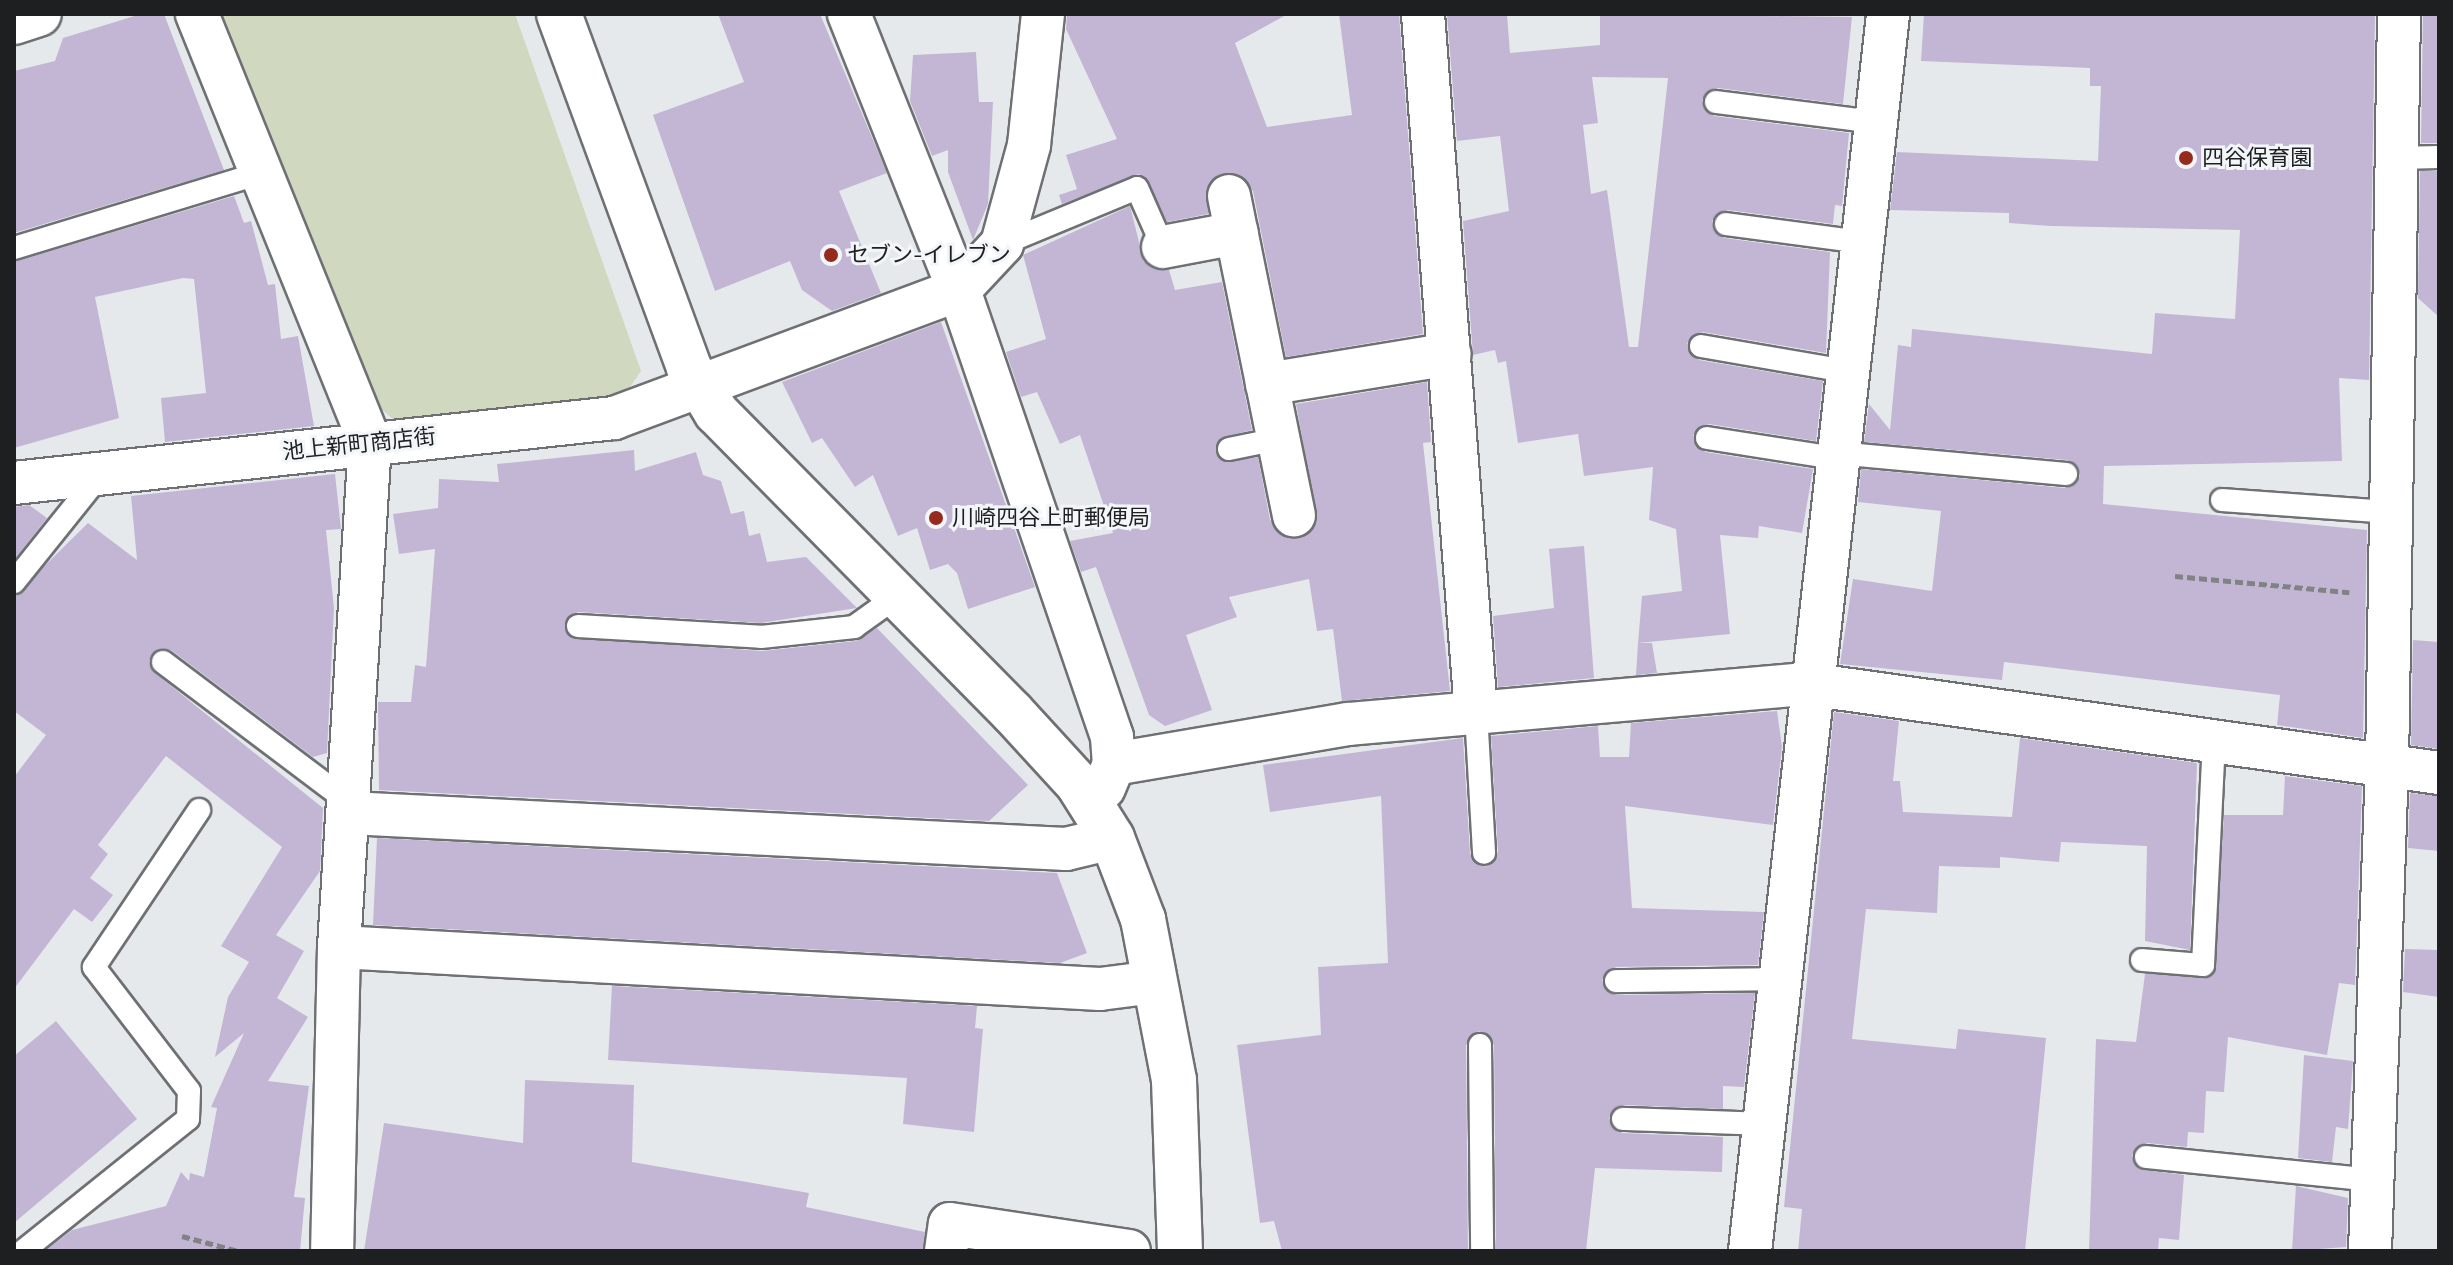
<!DOCTYPE html>
<meta charset="utf-8">
<style>
body{margin:0}
#map{position:relative;width:2453px;height:1265px;overflow:hidden;background:#e6e9ec;font-family:"Titillium Web","Noto Sans JP",sans-serif}
div>[style]{position:absolute}
[style*='--x']{left:calc(var(--x)*1px);top:calc(var(--y)*1px);width:calc(var(--w)*1px);rotate:calc(var(--a)*1deg)}
.green>*{inset:0;background:#d0d9c0}
.building>*{inset:0;background:#c3b6d5}
.path>*{height:5px;margin-top:-2.5px;transform-origin:0;background:repeating-linear-gradient(90deg,#808284 0 8px,transparent 0 12px)}
.roads{filter:drop-shadow(2px 0 #6e7073) drop-shadow(-2px 0 #6e7073) drop-shadow(0 2px #6e7073) drop-shadow(0 -2px #6e7073)}
.service>*{height:22px;margin:-11px;padding:0 11px;transform-origin:11px;border-radius:11px;background:#fff}
.minor>*{height:42px;margin:-21px;padding:0 21px;transform-origin:21px;border-radius:21px;background:#fff}
.tertiary>*{height:44px;margin:-22px;padding:0 22px;transform-origin:22px;border-radius:22px;background:#fff}
.dots>*{width:22px;height:22px;translate:-50% -50%;box-sizing:border-box;border:4px solid #f3f6f9;border-radius:50%}
span{translate:-50% -50%;white-space:nowrap;text-align:center;line-height:1.15;-webkit-text-stroke:6px #f3f6f9;paint-order:stroke}
.poi-label{font-size:22px;color:#1e1f20}
.left{translate:0 -50%;text-align:left}
.street-label{font-size:22px;color:#1e1f20}
.frame{position:absolute;inset:0;border:16px solid #1e1f20;pointer-events:none}
</style>
<div id="map">
<div class="green">
<i style="clip-path:polygon(221px 14px,515px 14px,641px 371px,630px 387px,602px 399px,395px 421px,379px 407px)"></i>
</div>
<div class="building">
<i style="clip-path:polygon(141px 14px,164px 14px,224px 170px,14px 233px,14px 71px,55px 61px,63px 38px)"></i>
<i style="clip-path:polygon(718px 14px,820px 14px,887px 173px,839px 191px,881px 293px,832px 311px,802px 290px,790px 261px,715px 291px,653px 115px,744px 82px)"></i>
<i style="clip-path:polygon(1067px 14px,1288px 14px,1235px 43px,1267px 127px,1352px 115px,1339px 14px,1399px 14px,1423px 334px,1286px 357px,1253px 191px,1237px 174px,1213px 179px,1208px 214px,1167px 222px,1139px 174px,1062px 204px,1059px 195px,1077px 189px,1066px 155px,1117px 139px,1066px 29px)"></i>
<i style="clip-path:polygon(evenodd,1447px 14px,1507px 14px,1510px 53px,1600px 45px,1600px 14px,1852px 17px,1843px 104px,1718px 88px,1702px 100px,1714px 116px,1849px 133px,1842px 206px,1835px 205px,1833px 224px,1728px 210px,1712px 221px,1724px 238px,1830px 252px,1826px 353px,1703px 332px,1687px 343px,1699px 360px,1823px 381px,1816px 441px,1709px 424px,1693px 435px,1705px 452px,1813px 469px,1802px 533px,1759px 526px,1758px 538px,1720px 535px,1730px 634px,1638px 643px,1642px 596px,1682px 591px,1676px 529px,1649px 520px,1653px 467px,1584px 476px,1578px 434px,1518px 443px,1506px 361px,1498px 363px,1495px 350px,1473px 355px,1463px 221px,1509px 211px,1500px 136px,1457px 141px,1447px 14px,1592px 77px,1668px 78px,1638px 347px,1629px 347px,1607px 190px,1591px 194px,1583px 125px,1598px 123px,1592px 77px)"></i>
<i style="clip-path:polygon(1924px 14px,2375px 14px,2369px 380px,2339px 378px,2342px 461px,2104px 466px,2103px 504px,2367px 530px,2363px 738px,2277px 725px,2280px 695px,2004px 662px,2002px 680px,1840px 664px,1853px 579px,1932px 591px,1941px 511px,1858px 502px,1861px 469px,2065px 488px,2080px 476px,2067px 460px,1864px 442px,1869px 404px,1890px 430px,1898px 345px,1911px 347px,1912px 329px,2152px 354px,2155px 313px,2235px 319px,2240px 230px,2051px 226px,2009px 223px,2009px 213px,1890px 210px,1897px 152px,2098px 161px,2101px 86px,2090px 86px,2090px 68px,1921px 61px)"></i>
<i style="clip-path:polygon(2423px 14px,2439px 14px,2439px 143px,2421px 143px)"></i>
<i style="clip-path:polygon(976px 52px,979px 102px,993px 102px,988px 204px,973px 240px,948px 172px,948px 150px,932px 156px,910px 101px,913px 55px)"></i>
<i style="clip-path:polygon(2420px 171px,2439px 171px,2439px 317px,2418px 298px)"></i>
<i style="clip-path:polygon(234px 196px,244px 223px,251px 221px,268px 285px,275px 284px,281px 339px,298px 336px,314px 426px,165px 442px,161px 398px,206px 393px,194px 279px,183px 278px,95px 297px,119px 418px,14px 448px,14px 262px)"></i>
<i style="clip-path:polygon(1130px 206px,1144px 262px,1169px 270px,1175px 290px,1222px 282px,1252px 430px,1220px 438px,1216px 453px,1225px 462px,1258px 457px,1270px 520px,1286px 537px,1300px 538px,1317px 522px,1296px 404px,1427px 382px,1431px 442px,1423px 443px,1450px 691px,1342px 701px,1333px 629px,1317px 631px,1309px 579px,1229px 597px,1237px 617px,1186px 635px,1212px 710px,1165px 726px,1149px 715px,1096px 567px,1081px 572px,1070px 541px,1113px 533px,1080px 435px,1060px 444px,1037px 392px,1021px 397px,1006px 352px,1046px 339px,1023px 255px)"></i>
<i style="clip-path:polygon(941px 322px,1035px 587px,968px 609px,957px 573px,948px 564px,930px 570px,917px 528px,898px 536px,873px 475px,855px 487px,822px 438px,812px 443px,782px 382px)"></i>
<i style="clip-path:polygon(634px 450px,635px 471px,696px 452px,703px 475px,721px 481px,731px 514px,744px 511px,749px 536px,760px 533px,767px 562px,806px 557px,857px 608px,761px 623px,578px 612px,566px 619px,570px 637px,762px 651px,856px 641px,877px 628px,1028px 785px,989px 821px,379px 790px,378px 702px,411px 702px,415px 665px,426px 667px,435px 549px,399px 554px,393px 514px,438px 508px,439px 479px,499px 482px,497px 464px)"></i>
<i style="clip-path:polygon(335px 474px,341px 529px,326px 530px,334px 608px,327px 753px,313px 757px,171px 650px,157px 650px,149px 661px,155px 673px,323px 808px,320px 871px,276px 935px,304px 951px,277px 998px,308px 1017px,268px 1081px,309px 1086px,294px 1197px,305px 1198px,300px 1251px,45px 1251px,72px 1230px,166px 1206px,181px 1172px,189px 1181px,190px 1173px,204px 1177px,217px 1108px,211px 1107px,244px 1033px,215px 1057px,228px 997px,249px 962px,221px 946px,282px 847px,166px 756px,98px 845px,108px 854px,90px 878px,113px 895px,92px 922px,74px 909px,14px 989px,14px 777px,46px 735px,14px 711px,14px 596px,88px 523px,137px 560px,131px 496px)"></i>
<i style="clip-path:polygon(29px 505px,47px 518px,14px 560px,14px 507px)"></i>
<i style="clip-path:polygon(1584px 546px,1594px 678px,1498px 687px,1493px 616px,1554px 608px,1549px 549px)"></i>
<i style="clip-path:polygon(2413px 640px,2439px 642px,2439px 749px,2411px 745px)"></i>
<i style="clip-path:polygon(1638px 643px,1652px 643px,1657px 673px,1636px 675px)"></i>
<i style="clip-path:polygon(1777px 711px,1782px 747px,1773px 825px,1625px 806px,1632px 908px,1764px 912px,1758px 965px,1616px 967px,1602px 980px,1616px 995px,1755px 993px,1744px 1087px,1723px 1086px,1723px 1109px,1624px 1105px,1609px 1118px,1622px 1133px,1723px 1137px,1722px 1172px,1595px 1168px,1586px 1251px,1496px 1251px,1494px 1045px,1479px 1031px,1466px 1045px,1468px 1251px,1282px 1251px,1274px 1221px,1260px 1223px,1237px 1045px,1321px 1035px,1318px 967px,1388px 963px,1381px 796px,1270px 812px,1263px 765px,1463px 738px,1470px 854px,1486px 867px,1498px 852px,1491px 736px,1598px 726px,1600px 757px,1629px 757px,1631px 723px)"></i>
<i style="clip-path:polygon(1834px 712px,1899px 721px,1893px 781px,1900px 781px,1903px 812px,2012px 817px,2020px 738px,2197px 763px,2190px 950px,2145px 941px,2147px 846px,2061px 842px,2059px 862px,2000px 857px,2000px 868px,1939px 866px,1937px 913px,1866px 909px,1852px 1039px,1956px 1049px,1958px 1029px,2046px 1038px,2025px 1251px,1798px 1251px,1802px 1209px,1784px 1207px)"></i>
<i style="clip-path:polygon(2285px 776px,2362px 786px,2355px 985px,2339px 983px,2327px 1055px,2228px 1037px,2224px 1092px,2206px 1091px,2204px 1133px,2188px 1132px,2187px 1147px,2147px 1143px,2132px 1155px,2138px 1169px,2184px 1175px,2179px 1240px,2159px 1238px,2158px 1251px,2089px 1251px,2096px 1039px,2136px 1042px,2145px 974px,2214px 973px,2224px 815px,2283px 815px)"></i>
<i style="clip-path:polygon(2410px 793px,2439px 796px,2439px 851px,2408px 848px)"></i>
<i style="clip-path:polygon(377px 838px,1057px 873px,1087px 953px,1060px 963px,373px 925px)"></i>
<i style="clip-path:polygon(2405px 949px,2439px 950px,2439px 997px,2403px 992px)"></i>
<i style="clip-path:polygon(612px 986px,977px 1006px,975px 1028px,983px 1029px,974px 1132px,903px 1124px,907px 1078px,608px 1060px)"></i>
<i style="clip-path:polygon(56px 1021px,137px 1119px,14px 1223px,14px 1056px)"></i>
<i style="clip-path:polygon(2304px 1055px,2353px 1061px,2348px 1129px,2336px 1127px,2332px 1162px,2298px 1158px)"></i>
<i style="clip-path:polygon(525px 1080px,634px 1085px,632px 1162px,809px 1193px,806px 1207px,925px 1232px,923px 1251px,364px 1251px,384px 1123px,523px 1143px)"></i>
<i style="clip-path:polygon(2296px 1186px,2348px 1198px,2346px 1247px,2292px 1251px)"></i>
</div>
<div class="path">
<i style="--x:2175;--y:576;--w:175;--a:5.3"></i>
<i style="--x:182;--y:1236;--w:58;--a:15"></i>
</div>
<div class="roads">
<div class="service">
<i style="--x:1716;--y:102;--w:160;--a:7.2"></i>
<i style="--x:2397;--y:158;--w:42;--a:-1.4"></i>
<i style="--x:1726;--y:224;--w:136;--a:7.6"></i>
<i style="--x:1002;--y:244;--w:146;--a:-22.5"></i>
<i style="--x:1137;--y:188;--w:64;--a:66.2"></i>
<i style="--x:14;--y:248;--w:258;--a:-16.9"></i>
<i style="--x:1701;--y:346;--w:146;--a:9.8"></i>
<i style="--x:1707;--y:438;--w:130;--a:8.9"></i>
<i style="--x:1229;--y:449;--w:50;--a:-11.5"></i>
<i style="--x:1836;--y:453;--w:231;--a:5.2"></i>
<i style="--x:2222;--y:500;--w:169;--a:4.1"></i>
<i style="--x:14;--y:582;--w:136;--a:-51.3"></i>
<i style="--x:578;--y:626;--w:183;--a:3.4"></i>
<i style="--x:761;--y:637;--w:94;--a:-6.1"></i>
<i style="--x:854;--y:627;--w:52;--a:-35.5"></i>
<i style="--x:163;--y:662;--w:233;--a:37"></i>
<i style="--x:1476;--y:713;--w:140;--a:86.7"></i>
<i style="--x:2142;--y:960;--w:61;--a:4.7"></i>
<i style="--x:2203;--y:965;--w:222;--a:-87.2"></i>
<i style="--x:1616;--y:981;--w:161;--a:-0.7"></i>
<i style="--x:1480;--y:1045;--w:206;--a:89.4"></i>
<i style="--x:1623;--y:1119;--w:140;--a:2"></i>
<i style="--x:2146;--y:1157;--w:227;--a:5.8"></i>
<i style="--x:23;--y:1251;--w:211;--a:-38.7"></i>
<i style="--x:188;--y:1119;--w:28;--a:-88"></i>
<i style="--x:189;--y:1091;--w:156;--a:-127.5"></i>
<i style="--x:94;--y:967;--w:189;--a:-56.2"></i>
</div>
<div class="minor">
<i style="--x:197;--y:14;--w:462;--a:68"></i>
<i style="--x:370;--y:442;--w:506;--a:93.51"></i>
<i style="--x:339;--y:947;--w:304;--a:91.3"></i>
<i style="--x:849;--y:14;--w:297;--a:68.3"></i>
<i style="--x:959;--y:290;--w:472;--a:71.1"></i>
<i style="--x:1112;--y:737;--w:27;--a:86"></i>
<i style="--x:1114;--y:764;--w:26;--a:113"></i>
<i style="--x:1423;--y:14;--w:701;--a:85.66"></i>
<i style="--x:1229;--y:196;--w:326;--a:78.5"></i>
<i style="--x:1163;--y:247;--w:75;--a:-10.7"></i>
<i style="--x:1267;--y:384;--w:185;--a:-9.3"></i>
<i style="--x:14;--y:483;--w:604;--a:-6.18"></i>
<i style="--x:614;--y:418;--w:368;--a:-20.4"></i>
<i style="--x:959;--y:290;--w:63;--a:-46.9"></i>
<i style="--x:1002;--y:244;--w:103;--a:-74.7"></i>
<i style="--x:1029;--y:145;--w:132;--a:-83.9"></i>
<i style="--x:1114;--y:764;--w:237;--a:-9.7"></i>
<i style="--x:1348;--y:724;--w:462;--a:-5"></i>
<i style="--x:1808;--y:684;--w:637;--a:8.03"></i>
<i style="--x:349;--y:813;--w:718;--a:2.87"></i>
<i style="--x:1066;--y:849;--w:47;--a:-13.4"></i>
<i style="--x:339;--y:947;--w:762;--a:3.16"></i>
<i style="--x:1100;--y:989;--w:55;--a:-7.3"></i>
<i style="--x:946;--y:1251;--w:27;--a:-82"></i>
<i style="--x:950;--y:1224;--w:181;--a:8.6"></i>
<i style="--x:1750;--y:1251;--w:1245;--a:-83.63"></i>
<i style="--x:2370;--y:1251;--w:484;--a:-88"></i>
<i style="--x:2387;--y:767;--w:753;--a:-89.09"></i>
</div>
<div class="tertiary">
<i style="--x:559;--y:14;--w:377;--a:69.8"></i>
<i style="--x:689;--y:368;--w:52;--a:58.5"></i>
<i style="--x:716;--y:412;--w:421;--a:45.4"></i>
<i style="--x:1012;--y:712;--w:98;--a:47.5"></i>
<i style="--x:1078;--y:784;--w:64;--a:57.8"></i>
<i style="--x:1112;--y:838;--w:87;--a:69.1"></i>
<i style="--x:1143;--y:919;--w:164;--a:79.1"></i>
<i style="--x:1174;--y:1080;--w:171;--a:88"></i>
<i style="--x:14;--y:22;--w:26;--a:-18"></i>
</div>
</div>
<div class="dots">
<i style="left:2186px;top:158px;background:#952b1c"></i>
<i style="left:831px;top:255px;background:#952b1c"></i>
<i style="left:936px;top:518px;background:#952b1c"></i>
</div>
<div class="poi-label">
<span class="left" style="left:2202px;top:158px">四谷保育園</span>
<span class="left" style="left:847px;top:255px">セブン-イレブン</span>
<span class="left" style="left:952px;top:518px">川崎四谷上町郵便局</span>
</div>
<div class="street-label">
<span style="left:359px;top:444px;rotate:-6deg">池上新町商店街</span>
</div>
<div class="frame"></div>
</div>
